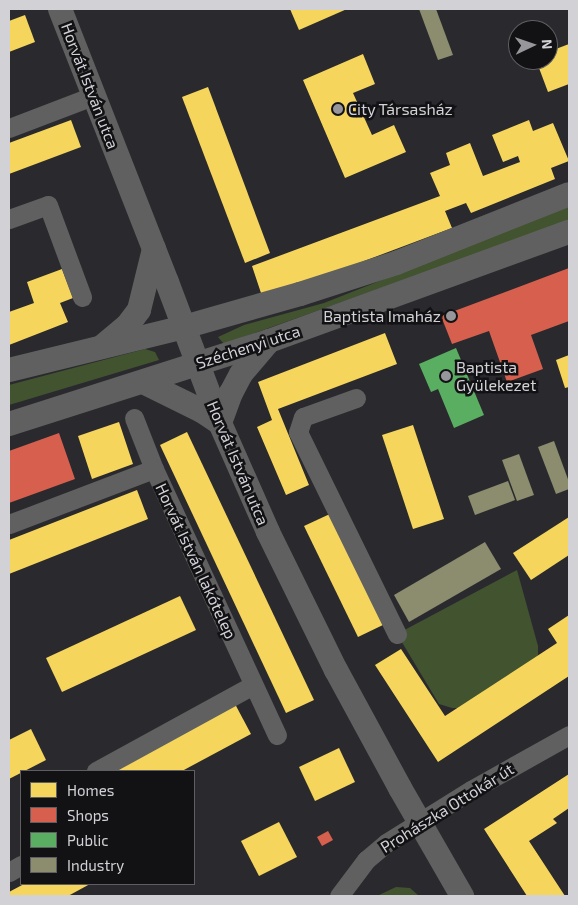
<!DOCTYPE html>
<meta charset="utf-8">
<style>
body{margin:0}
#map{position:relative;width:578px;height:905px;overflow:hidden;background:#2a2a2e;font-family:"Exo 2",sans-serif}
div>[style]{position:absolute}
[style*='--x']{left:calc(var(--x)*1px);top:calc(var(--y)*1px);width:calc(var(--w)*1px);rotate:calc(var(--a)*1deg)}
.green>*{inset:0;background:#425330}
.homes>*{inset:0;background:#f6d55c}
.shops>*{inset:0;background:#d6604d}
.public>*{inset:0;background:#5aae61}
.industry>*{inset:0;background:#8c8c6e}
.minor>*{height:19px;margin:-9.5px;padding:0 9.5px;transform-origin:9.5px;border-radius:9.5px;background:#606060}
.major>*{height:24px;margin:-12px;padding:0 12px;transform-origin:12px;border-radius:12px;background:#606061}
.dots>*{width:14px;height:14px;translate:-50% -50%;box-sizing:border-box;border:2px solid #121215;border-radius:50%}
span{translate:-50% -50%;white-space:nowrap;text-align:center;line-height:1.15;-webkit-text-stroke:5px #121215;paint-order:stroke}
.street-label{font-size:16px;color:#d2d1d6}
.poi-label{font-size:16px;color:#d2d1d6}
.left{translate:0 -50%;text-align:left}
.right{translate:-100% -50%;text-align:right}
.frame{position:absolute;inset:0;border:10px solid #d2d1d6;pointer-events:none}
.legend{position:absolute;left:20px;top:770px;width:175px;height:115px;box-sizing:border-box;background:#121215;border:1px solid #5f5e62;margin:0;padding:6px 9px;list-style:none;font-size:15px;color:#d2d1d6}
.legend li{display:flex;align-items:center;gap:10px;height:25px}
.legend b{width:25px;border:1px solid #5f5e62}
.north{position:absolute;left:508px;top:20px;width:50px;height:50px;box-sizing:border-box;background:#121215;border:1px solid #5f5e62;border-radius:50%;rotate:87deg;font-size:14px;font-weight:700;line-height:20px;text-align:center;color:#d2d1d6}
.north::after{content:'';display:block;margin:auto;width:18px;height:22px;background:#97979b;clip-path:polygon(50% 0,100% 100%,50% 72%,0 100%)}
</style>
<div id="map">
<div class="green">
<i style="clip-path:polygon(569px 206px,569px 221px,224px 344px,218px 337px,244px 325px,324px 303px)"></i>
<i style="clip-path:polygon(145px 349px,155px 352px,159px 360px,9px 405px,9px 385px)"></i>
<i style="clip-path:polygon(517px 570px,538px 646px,538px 655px,532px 664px,463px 708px,452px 708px,439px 704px,397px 634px)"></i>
<i style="clip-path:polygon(396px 887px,410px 888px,419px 896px,377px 896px)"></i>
</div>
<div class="homes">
<i style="clip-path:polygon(290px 9px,347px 9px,299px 30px)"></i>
<i style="clip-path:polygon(25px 15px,35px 42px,9px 52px,9px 21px)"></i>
<i style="clip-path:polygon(569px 44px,569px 84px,548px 92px,536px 60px,548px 60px,548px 52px)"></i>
<i style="clip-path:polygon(363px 54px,375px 84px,353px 93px,372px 135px,394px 125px,406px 152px,345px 178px,303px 80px)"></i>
<i style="clip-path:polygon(208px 87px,270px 253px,245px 263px,182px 97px)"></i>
<i style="clip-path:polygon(71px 120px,81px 147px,9px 174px,9px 143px)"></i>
<i style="clip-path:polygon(529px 120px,533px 131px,553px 123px,569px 161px,551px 168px,555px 179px,471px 213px,466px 203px,445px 211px,452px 228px,263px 299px,252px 266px,440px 196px,430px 173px,450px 165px,446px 153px,470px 143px,483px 176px,520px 162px,518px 156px,503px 162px,492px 135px)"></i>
<i style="clip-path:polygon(62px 269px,73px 298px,60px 303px,68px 322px,9px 345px,9px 312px,34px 303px,27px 282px)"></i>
<i style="clip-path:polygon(385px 333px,397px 364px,278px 409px,309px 485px,286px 495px,257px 427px,272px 420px,258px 382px)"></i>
<i style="clip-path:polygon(569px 355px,569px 387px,565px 388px,556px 360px)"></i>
<i style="clip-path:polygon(119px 422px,133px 464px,92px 479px,78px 436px)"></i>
<i style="clip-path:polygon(413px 425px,444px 519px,413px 529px,382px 435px)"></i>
<i style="clip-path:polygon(187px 432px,314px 700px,286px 713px,160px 445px)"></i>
<i style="clip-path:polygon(137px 490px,148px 519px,9px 574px,9px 540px)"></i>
<i style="clip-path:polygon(332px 513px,385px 624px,358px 637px,304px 526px)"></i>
<i style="clip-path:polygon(569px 517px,569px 555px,531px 580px,513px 553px)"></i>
<i style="clip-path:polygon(180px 596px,196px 630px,62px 692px,46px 658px)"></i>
<i style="clip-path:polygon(569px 615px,569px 676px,438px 762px,375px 665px,401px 649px,445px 716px,557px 643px,548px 629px)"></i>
<i style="clip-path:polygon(235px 704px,251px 734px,182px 771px,111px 771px)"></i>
<i style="clip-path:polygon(31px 729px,46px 760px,9px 779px,9px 740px)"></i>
<i style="clip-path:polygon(339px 748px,355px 782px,315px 801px,299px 767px)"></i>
<i style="clip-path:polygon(569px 774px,569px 808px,553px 819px,557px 823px,529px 841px,565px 896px,527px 896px,484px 829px)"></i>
<i style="clip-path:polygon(279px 822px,297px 857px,259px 876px,241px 841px)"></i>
<i style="clip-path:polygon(24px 884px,90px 884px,68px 896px,9px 896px,9px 892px)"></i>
</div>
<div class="shops">
<i style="clip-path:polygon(569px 268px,569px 321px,531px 335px,543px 369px,507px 382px,489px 331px,452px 344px,441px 316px)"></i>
<i style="clip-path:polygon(59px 433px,75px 479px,9px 503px,9px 451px)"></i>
<i style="clip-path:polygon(328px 831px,333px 840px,322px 846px,317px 837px)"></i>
</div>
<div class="public">
<i style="clip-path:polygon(456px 348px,484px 415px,454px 428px,438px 389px,431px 392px,419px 364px)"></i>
</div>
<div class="industry">
<i style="clip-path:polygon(419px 9px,436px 9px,453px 55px,438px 60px)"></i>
<i style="clip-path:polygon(554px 441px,569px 482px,569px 489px,556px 494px,538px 447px)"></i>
<i style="clip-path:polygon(519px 454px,534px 495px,517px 501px,502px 460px)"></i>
<i style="clip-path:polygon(508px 481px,515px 500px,475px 515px,468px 496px)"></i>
<i style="clip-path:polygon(485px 542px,501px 569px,409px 622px,394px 595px)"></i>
</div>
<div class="minor">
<i style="--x:9;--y:128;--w:90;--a:-20.9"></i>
<i style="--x:9;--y:219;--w:41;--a:-19.7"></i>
<i style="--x:48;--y:205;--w:98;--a:69.7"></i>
<i style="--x:356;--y:398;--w:56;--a:160.3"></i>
<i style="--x:303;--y:417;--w:16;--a:108"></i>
<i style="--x:298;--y:432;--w:225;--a:63.9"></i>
<i style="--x:134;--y:418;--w:55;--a:68.6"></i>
<i style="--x:154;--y:469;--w:293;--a:65.2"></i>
<i style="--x:9;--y:524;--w:155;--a:-20.8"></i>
<i style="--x:96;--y:771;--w:179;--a:-28.7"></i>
<i style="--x:9;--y:872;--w:14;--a:-30"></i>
<i style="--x:339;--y:896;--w:45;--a:-53.1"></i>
<i style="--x:366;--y:860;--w:26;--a:-40"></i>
<i style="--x:386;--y:843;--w:100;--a:-31.9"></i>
<i style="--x:471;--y:790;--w:112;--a:-29.3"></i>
</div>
<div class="major">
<i style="--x:60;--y:9;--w:293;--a:68.6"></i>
<i style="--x:167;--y:282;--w:151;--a:69.4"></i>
<i style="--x:220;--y:423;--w:119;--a:66.2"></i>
<i style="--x:268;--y:532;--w:154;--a:63.8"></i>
<i style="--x:336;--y:670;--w:134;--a:61.5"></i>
<i style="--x:400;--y:788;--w:125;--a:60.1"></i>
<i style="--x:104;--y:345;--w:30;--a:-40"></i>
<i style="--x:127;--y:326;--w:20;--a:-53"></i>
<i style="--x:139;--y:310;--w:63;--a:-76.2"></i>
<i style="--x:9;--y:370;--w:180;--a:-13.8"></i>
<i style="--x:184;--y:327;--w:121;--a:-15.9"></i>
<i style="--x:300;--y:294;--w:101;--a:-17.9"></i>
<i style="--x:396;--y:263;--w:186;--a:-21.7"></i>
<i style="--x:143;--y:382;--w:66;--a:26.2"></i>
<i style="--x:202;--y:411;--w:22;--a:34"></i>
<i style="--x:220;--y:423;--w:32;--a:-70"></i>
<i style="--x:231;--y:393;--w:21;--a:-62"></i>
<i style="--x:241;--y:374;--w:43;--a:-49.7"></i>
<i style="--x:9;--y:424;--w:273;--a:-17.7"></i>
<i style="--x:269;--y:341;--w:319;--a:-20"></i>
</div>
<div class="dots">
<i style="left:338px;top:109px;background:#97979b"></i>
<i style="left:451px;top:316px;background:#97979b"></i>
<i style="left:446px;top:376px;background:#97979b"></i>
</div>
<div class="street-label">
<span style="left:90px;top:86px;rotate:69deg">Horvát István utca</span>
<span style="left:248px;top:347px;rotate:-18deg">Széchenyi utca</span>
<span style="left:238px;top:463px;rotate:67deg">Horvát István utca</span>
<span style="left:196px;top:561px;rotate:65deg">Horvát István lakótelep</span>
<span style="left:447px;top:808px;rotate:-32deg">Prohászka Ottokár út</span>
</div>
<div class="poi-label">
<span class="left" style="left:348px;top:109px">City Társasház</span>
<span class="right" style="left:441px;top:316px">Baptista Imaház</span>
<span class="left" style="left:456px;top:376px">Baptista<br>Gyülekezet</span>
</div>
<div class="frame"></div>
<ul class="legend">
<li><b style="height:14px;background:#f6d55c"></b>Homes</li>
<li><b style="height:14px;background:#d6604d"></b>Shops</li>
<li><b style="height:14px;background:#5aae61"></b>Public</li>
<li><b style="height:14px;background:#8c8c6e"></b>Industry</li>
</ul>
<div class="north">N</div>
</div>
